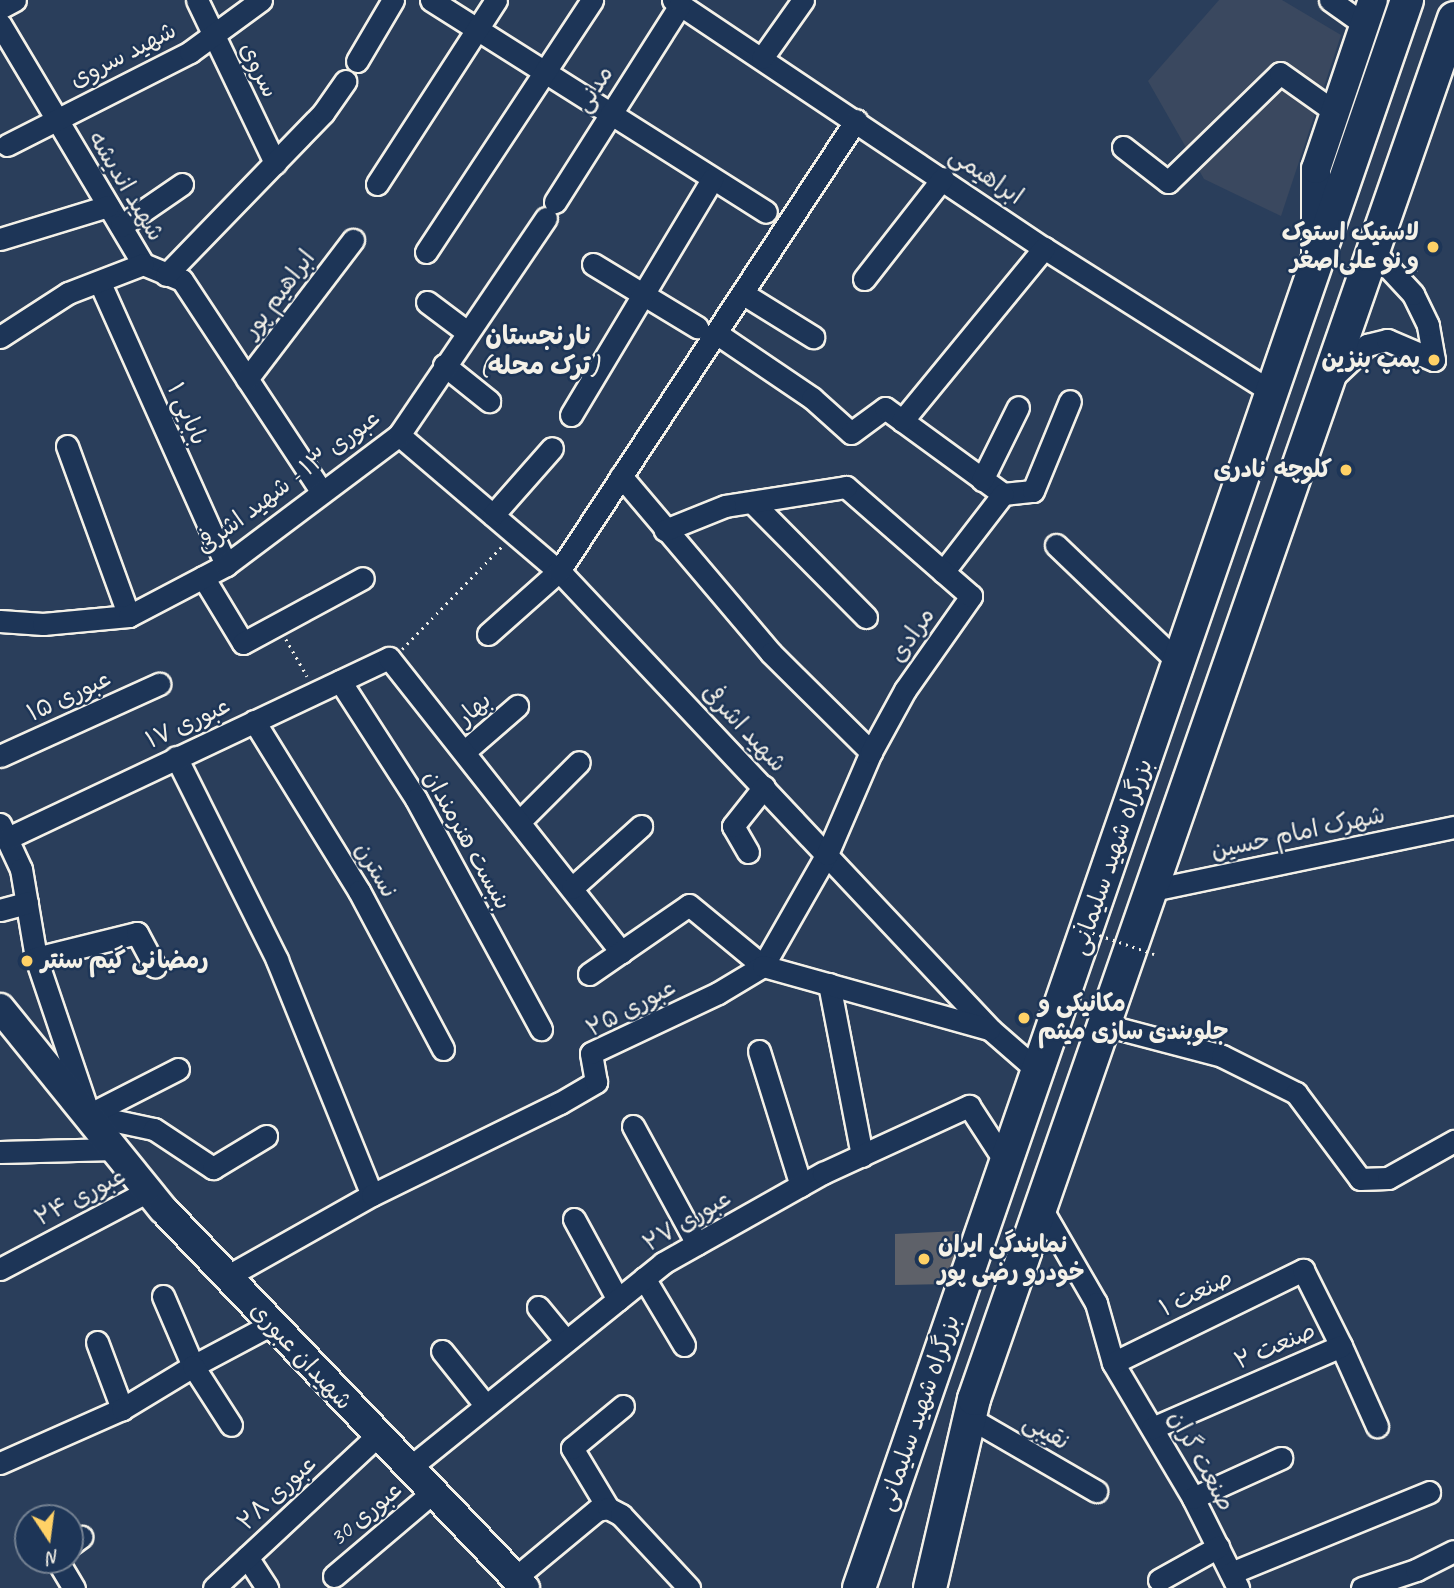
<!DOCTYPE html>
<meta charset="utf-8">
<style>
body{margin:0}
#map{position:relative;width:1454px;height:1588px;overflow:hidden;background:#2a3e5b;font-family:Caveat,"Playpen Sans Arabic",sans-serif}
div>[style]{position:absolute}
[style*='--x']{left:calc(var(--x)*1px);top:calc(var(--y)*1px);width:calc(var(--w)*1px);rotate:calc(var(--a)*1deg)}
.built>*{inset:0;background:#3a485f}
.building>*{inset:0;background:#5e6169}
.path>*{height:2.5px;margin-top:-1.25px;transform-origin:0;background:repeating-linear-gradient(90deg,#f4f1e8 0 2px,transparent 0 7px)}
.roads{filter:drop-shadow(2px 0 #f4f1e8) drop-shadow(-2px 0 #f4f1e8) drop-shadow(0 2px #f4f1e8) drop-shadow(0 -2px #f4f1e8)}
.minor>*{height:21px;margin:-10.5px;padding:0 10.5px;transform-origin:10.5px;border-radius:10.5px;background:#1d3557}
.major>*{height:28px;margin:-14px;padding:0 14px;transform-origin:14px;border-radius:14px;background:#1d3557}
.highway>*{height:32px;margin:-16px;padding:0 16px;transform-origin:16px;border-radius:16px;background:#1d3557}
.path-bridge>*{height:2.5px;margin-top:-1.25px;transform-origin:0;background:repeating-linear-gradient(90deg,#f4f1e8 0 2px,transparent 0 7px)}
.dots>*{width:19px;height:19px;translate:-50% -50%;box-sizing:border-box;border:4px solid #1d3557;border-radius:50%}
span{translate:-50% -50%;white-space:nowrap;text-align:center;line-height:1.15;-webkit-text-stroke:5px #1d3557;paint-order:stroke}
.street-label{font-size:24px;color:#f4f1e8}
.poi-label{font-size:24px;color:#f4f1e8;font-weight:700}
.right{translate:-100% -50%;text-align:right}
.left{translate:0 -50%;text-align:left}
.neighbourhood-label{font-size:26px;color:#f4f1e8;font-weight:700}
.north{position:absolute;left:14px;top:1504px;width:70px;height:70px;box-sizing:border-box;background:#1d3557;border:2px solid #738091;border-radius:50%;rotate:167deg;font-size:19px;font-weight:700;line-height:28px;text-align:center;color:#f4f1e8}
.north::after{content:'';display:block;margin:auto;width:24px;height:32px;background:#ffd166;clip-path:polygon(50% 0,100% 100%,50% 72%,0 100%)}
</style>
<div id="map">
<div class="built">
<i style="clip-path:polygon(1219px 0,1282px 0,1341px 35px,1281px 216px,1204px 179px,1148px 81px)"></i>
</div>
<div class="building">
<i style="clip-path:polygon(959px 1231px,948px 1284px,895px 1285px,895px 1234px)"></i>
</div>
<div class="path">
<i style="--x:1416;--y:271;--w:11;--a:-80"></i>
<i style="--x:286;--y:639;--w:43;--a:60.4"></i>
<i style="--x:402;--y:649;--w:144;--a:-45.8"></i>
</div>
<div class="roads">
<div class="minor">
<i style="--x:197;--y:0;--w:181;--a:64.4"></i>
<i style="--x:431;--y:0;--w:396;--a:32.3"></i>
<i style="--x:673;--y:0;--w:446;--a:33.8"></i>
<i style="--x:1044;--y:248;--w:270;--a:32.3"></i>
<i style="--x:1330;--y:0;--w:43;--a:35.5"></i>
<i style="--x:0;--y:8;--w:17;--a:-28"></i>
<i style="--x:0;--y:24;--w:279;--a:59.2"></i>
<i style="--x:143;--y:264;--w:42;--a:22.3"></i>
<i style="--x:182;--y:280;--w:254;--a:56.6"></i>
<i style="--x:762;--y:58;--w:71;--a:-54.7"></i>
<i style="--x:357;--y:61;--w:71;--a:-59.5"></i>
<i style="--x:7;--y:145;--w:205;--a:-26.9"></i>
<i style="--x:190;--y:52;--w:88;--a:-36.2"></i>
<i style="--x:1123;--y:147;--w:57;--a:37.9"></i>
<i style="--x:1168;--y:182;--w:156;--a:-44.2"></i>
<i style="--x:1280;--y:73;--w:67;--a:35.3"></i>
<i style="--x:377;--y:184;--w:219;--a:-57.1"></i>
<i style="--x:555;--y:202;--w:233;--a:-57.6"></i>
<i style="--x:121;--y:226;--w:74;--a:-34.5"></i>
<i style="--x:0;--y:239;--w:113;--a:-17"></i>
<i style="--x:426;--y:252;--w:302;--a:-56.6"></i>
<i style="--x:593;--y:264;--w:122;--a:31.2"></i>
<i style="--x:166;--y:275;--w:226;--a:-45.9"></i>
<i style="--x:323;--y:113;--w:39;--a:-55"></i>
<i style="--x:864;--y:279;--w:128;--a:-52"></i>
<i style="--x:100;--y:283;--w:309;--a:65.9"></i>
<i style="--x:742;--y:293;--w:84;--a:31.8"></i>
<i style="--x:427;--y:302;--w:50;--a:36.9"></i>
<i style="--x:716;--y:333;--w:116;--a:34.1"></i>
<i style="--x:812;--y:398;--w:52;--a:41.9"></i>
<i style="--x:851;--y:433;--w:42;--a:-36.3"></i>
<i style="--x:885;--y:408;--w:146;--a:36.1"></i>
<i style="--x:1003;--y:494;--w:30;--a:-6"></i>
<i style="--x:1033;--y:491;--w:97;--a:-67.7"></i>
<i style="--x:0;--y:337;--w:81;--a:-32.9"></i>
<i style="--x:68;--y:293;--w:80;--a:-21.1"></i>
<i style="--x:444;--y:365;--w:58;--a:38.7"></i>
<i style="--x:1333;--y:377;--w:47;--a:-43.3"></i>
<i style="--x:1367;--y:345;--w:21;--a:-14"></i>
<i style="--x:1387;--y:340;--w:51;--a:23.1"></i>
<i style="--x:1434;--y:360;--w:36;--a:-100"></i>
<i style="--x:1428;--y:325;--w:34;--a:-116"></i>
<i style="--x:1413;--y:294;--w:57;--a:-132.9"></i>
<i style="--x:247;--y:379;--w:175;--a:-52.7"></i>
<i style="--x:571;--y:415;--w:275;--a:-59.1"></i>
<i style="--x:902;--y:421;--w:224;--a:-50.6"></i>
<i style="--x:399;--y:435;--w:216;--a:40.5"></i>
<i style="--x:563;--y:575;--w:625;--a:46.75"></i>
<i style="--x:991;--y:1030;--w:62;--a:41.1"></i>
<i style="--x:67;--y:446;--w:181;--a:70"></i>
<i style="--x:621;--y:476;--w:232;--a:49.7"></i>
<i style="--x:771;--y:653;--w:141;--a:44.7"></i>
<i style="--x:982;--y:480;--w:81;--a:-63.7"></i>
<i style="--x:752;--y:502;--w:162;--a:45.3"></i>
<i style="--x:493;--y:515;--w:89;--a:-48.6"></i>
<i style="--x:1056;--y:545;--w:170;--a:43.8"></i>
<i style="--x:943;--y:572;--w:98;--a:-52.4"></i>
<i style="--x:203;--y:577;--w:77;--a:58.8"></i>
<i style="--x:243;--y:643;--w:136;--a:-28.4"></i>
<i style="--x:0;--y:621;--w:43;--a:4"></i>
<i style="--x:43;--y:624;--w:86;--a:-5.3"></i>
<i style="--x:129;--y:616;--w:110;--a:-27.7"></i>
<i style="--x:226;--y:565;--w:216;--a:-36.9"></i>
<i style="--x:399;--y:435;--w:262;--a:-55.9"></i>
<i style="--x:488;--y:634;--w:95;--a:-41.6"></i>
<i style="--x:559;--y:571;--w:540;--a:-56.63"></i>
<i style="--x:340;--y:681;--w:140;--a:57.2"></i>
<i style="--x:416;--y:799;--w:262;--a:61.5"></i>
<i style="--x:254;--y:721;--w:200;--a:58.3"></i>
<i style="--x:359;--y:891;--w:179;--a:62"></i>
<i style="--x:465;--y:751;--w:69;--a:-40.9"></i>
<i style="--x:0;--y:756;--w:175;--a:-24.4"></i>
<i style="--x:176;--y:757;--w:227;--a:63.5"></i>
<i style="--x:277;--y:960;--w:253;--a:68"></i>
<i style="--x:520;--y:821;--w:83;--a:-45"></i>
<i style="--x:0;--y:824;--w:50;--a:65"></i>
<i style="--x:21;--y:869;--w:90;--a:80.4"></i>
<i style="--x:36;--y:958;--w:156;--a:71.3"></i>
<i style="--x:10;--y:837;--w:419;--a:-25.3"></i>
<i style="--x:389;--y:658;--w:375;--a:51.7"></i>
<i style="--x:748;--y:852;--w:30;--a:-120"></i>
<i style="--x:733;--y:826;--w:50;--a:-51.5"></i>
<i style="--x:572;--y:888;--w:93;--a:-41.9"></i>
<i style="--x:1152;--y:890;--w:309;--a:-11.8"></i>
<i style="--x:0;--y:910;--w:28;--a:-15"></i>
<i style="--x:36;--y:958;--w:104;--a:-13.9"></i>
<i style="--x:137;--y:933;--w:38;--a:62"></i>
<i style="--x:589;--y:974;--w:121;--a:-34.6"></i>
<i style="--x:689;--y:905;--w:96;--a:39.5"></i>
<i style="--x:763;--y:966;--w:129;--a:-60.3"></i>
<i style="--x:827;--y:854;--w:111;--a:-66.7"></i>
<i style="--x:871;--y:752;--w:71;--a:-61.3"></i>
<i style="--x:905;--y:690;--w:115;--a:-54.9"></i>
<i style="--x:971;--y:596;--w:166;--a:-138.9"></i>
<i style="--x:846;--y:487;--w:122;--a:171.1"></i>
<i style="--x:725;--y:506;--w:65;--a:158.2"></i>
<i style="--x:829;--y:984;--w:175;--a:79.1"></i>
<i style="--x:1105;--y:1025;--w:121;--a:14.8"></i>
<i style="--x:1222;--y:1056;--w:83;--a:26.6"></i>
<i style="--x:1296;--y:1093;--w:107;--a:53.3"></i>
<i style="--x:1360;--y:1179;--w:28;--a:-2"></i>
<i style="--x:1388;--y:1178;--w:76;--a:-29.3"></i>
<i style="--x:759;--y:1051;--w:141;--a:72.7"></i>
<i style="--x:88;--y:1115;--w:67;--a:12"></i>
<i style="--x:154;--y:1129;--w:71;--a:33.5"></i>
<i style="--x:213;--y:1168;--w:62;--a:-31.1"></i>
<i style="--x:88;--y:1115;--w:101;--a:-27.1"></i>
<i style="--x:633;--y:1126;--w:134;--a:61.5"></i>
<i style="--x:0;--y:1152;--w:115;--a:-1.5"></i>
<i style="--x:1041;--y:1208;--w:110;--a:59.9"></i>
<i style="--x:1096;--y:1303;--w:62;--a:74.2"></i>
<i style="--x:1113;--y:1363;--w:157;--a:59.3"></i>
<i style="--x:1193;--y:1498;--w:101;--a:63.4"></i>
<i style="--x:574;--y:1219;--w:92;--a:61.5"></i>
<i style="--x:0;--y:1269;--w:167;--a:-27.8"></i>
<i style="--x:228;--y:1276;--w:165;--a:-29.4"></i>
<i style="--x:372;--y:1195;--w:209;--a:-26.1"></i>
<i style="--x:560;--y:1103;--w:42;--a:-30.3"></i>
<i style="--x:596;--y:1082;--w:29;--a:-100"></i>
<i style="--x:591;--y:1053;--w:140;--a:-25.3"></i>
<i style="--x:718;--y:993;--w:52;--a:-31"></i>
<i style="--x:763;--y:966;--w:235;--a:15.6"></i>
<i style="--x:644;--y:1278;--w:78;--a:59.2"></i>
<i style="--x:163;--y:1296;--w:76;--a:66.8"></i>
<i style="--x:193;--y:1366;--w:89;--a:-28"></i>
<i style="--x:538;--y:1307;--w:44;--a:50.5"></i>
<i style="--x:97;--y:1342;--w:72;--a:69.5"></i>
<i style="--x:1341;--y:1346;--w:88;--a:65.8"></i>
<i style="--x:442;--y:1351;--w:70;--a:51.3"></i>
<i style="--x:1113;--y:1363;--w:212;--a:-26.1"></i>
<i style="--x:1303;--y:1270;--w:85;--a:63.4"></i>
<i style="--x:1341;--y:1346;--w:206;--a:156.5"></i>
<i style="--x:970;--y:1418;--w:146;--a:30.1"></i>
<i style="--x:0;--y:1463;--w:133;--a:-23.9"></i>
<i style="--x:122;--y:1409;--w:83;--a:-31.2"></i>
<i style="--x:193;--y:1366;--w:70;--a:57.2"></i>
<i style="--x:408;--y:1469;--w:328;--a:-38.9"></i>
<i style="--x:663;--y:1263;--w:184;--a:-29.4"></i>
<i style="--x:823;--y:1173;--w:161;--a:-24.7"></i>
<i style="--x:969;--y:1106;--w:68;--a:57"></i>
<i style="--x:1193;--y:1498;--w:97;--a:-24.4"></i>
<i style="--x:608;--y:1508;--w:70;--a:-121"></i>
<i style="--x:572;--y:1448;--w:66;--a:-39.5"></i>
<i style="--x:70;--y:1545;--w:14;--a:-36"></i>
<i style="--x:247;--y:1557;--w:37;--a:57"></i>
<i style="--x:57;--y:1560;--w:33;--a:59"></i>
<i style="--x:1231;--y:1573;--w:214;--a:-22.2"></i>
<i style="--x:334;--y:1576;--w:128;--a:-40.3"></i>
<i style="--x:515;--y:1578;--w:107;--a:-39.7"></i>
<i style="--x:597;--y:1510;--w:11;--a:-10"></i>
<i style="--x:608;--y:1508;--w:15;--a:28"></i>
<i style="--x:621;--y:1515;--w:100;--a:47"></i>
<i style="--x:1159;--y:1580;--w:68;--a:-29.2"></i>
<i style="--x:214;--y:1588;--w:221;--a:-43"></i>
<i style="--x:1362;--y:1588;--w:57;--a:-18.4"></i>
<i style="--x:1416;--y:1570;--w:42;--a:-26.6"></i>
</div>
<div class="major">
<i style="--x:1316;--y:257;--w:88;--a:-90"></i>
<i style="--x:1316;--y:169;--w:178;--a:-71.4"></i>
<i style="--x:0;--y:1008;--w:259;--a:51"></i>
<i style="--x:163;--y:1209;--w:524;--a:46.31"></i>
</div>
<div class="highway">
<i style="--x:859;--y:1588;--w:1680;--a:-70.96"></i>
<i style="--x:930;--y:1588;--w:194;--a:-76.9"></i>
<i style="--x:974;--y:1399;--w:1462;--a:-70.83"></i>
</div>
</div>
<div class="path-bridge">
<i style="--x:1073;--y:926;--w:86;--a:19.1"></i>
</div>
<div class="dots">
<i style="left:1433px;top:247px;background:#ffd166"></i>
<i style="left:1434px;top:360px;background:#ffd166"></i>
<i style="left:1346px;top:470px;background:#ffd166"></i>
<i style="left:27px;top:961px;background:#ffd166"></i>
<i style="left:1024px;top:1018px;background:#ffd166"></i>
<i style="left:924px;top:1259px;background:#ffd166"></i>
</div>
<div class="street-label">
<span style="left:123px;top:55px;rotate:-27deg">شهید سروی</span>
<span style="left:259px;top:70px;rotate:64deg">سروی</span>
<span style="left:594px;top:89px;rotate:-57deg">مدنی</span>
<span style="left:986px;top:176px;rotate:34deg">ابراهیمی</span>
<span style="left:126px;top:186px;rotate:59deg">شهید اندیشه</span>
<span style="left:279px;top:294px;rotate:-53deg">ابراهیم پور</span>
<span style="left:187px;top:414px;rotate:66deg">بابایی ۱</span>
<span style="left:288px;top:482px;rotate:-37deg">عبوری ۱۳ - شهید اشرفی</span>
<span style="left:912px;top:635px;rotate:-55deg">مرادی</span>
<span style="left:69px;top:696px;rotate:-25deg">عبوری ۱۵</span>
<span style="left:474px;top:709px;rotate:-41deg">بهار</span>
<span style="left:188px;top:723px;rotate:-25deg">عبوری ۱۷</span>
<span style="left:744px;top:728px;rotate:47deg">شهید اشرفی</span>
<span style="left:1298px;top:833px;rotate:-12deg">شهرک امام حسین</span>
<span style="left:467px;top:840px;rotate:61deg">بنبست هنرمندان</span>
<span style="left:1112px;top:857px;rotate:-71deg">بزرگراه شهید سلیمانی</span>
<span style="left:376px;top:870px;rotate:60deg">نسترن</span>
<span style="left:631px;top:1008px;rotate:-28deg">عبوری ۲۵</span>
<span style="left:80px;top:1197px;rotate:-28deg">عبوری ۲۴</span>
<span style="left:687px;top:1221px;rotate:-31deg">عبوری ۲۷</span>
<span style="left:1196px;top:1293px;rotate:-26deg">صنعت ۱</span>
<span style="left:1275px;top:1346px;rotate:-23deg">صنعت ۲</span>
<span style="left:301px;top:1356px;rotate:47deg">شهیدان عبوری</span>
<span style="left:919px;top:1413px;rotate:-71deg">بزرگراه شهید سلیمانی</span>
<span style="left:1046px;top:1432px;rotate:30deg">نقیبی</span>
<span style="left:1201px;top:1461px;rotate:61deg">صنعت گران</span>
<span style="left:277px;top:1493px;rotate:-43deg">عبوری ۲۸</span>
<span style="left:366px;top:1514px;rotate:-40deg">عبوری 30</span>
</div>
<div class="poi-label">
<span class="right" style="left:1419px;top:247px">لاستیک استوک<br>و نو علی‌اصغر</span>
<span class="right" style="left:1420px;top:360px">پمپ بنزین</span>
<span class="right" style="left:1332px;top:470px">کلوچه نادری</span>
<span class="left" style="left:41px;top:961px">رمضانی گیم سنتر</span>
<span class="left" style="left:1038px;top:1018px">مکانیکی و<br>جلوبندی سازی میثم</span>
<span class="left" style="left:938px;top:1259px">نمایندگی ایران<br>خودرو رضی پور</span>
</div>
<div class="neighbourhood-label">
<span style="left:539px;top:351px">نارنجستان<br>(ترک محله)</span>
</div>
<div class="north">N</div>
</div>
